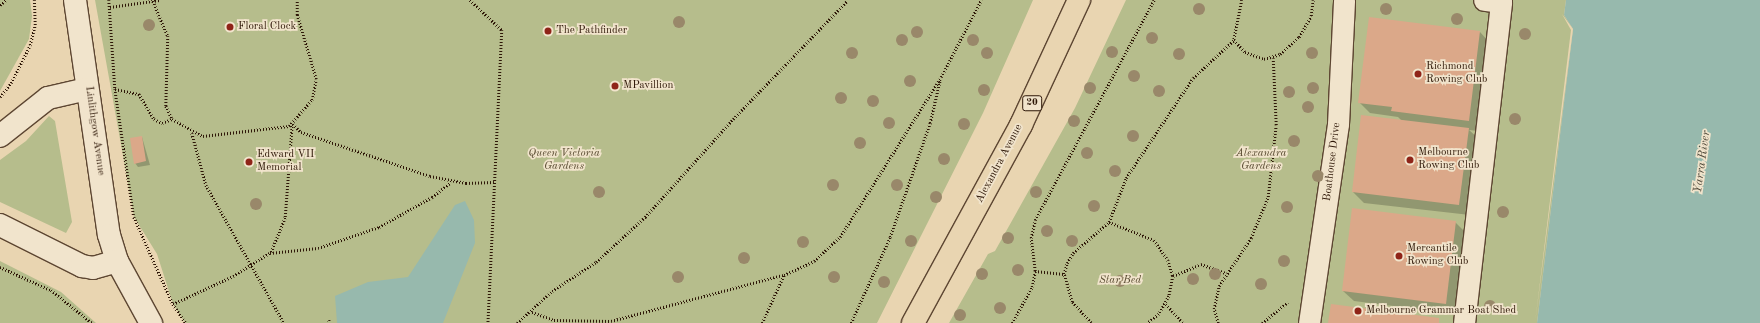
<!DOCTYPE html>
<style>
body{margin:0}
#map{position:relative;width:1760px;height:323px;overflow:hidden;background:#e9d5b1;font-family:"Old Standard TT",serif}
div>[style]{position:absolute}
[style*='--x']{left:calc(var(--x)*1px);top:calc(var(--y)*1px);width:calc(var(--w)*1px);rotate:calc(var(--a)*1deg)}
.green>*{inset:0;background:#b6bd8c}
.water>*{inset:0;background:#97b9ad}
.pier>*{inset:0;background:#e9d5b1}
.shadow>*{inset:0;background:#0003}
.building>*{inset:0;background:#dba889}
.path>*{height:2.5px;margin-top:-1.25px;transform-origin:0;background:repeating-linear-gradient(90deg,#2e1707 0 1px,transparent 0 3px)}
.roads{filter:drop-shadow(1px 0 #5d4632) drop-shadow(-1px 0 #5d4632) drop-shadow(0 1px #5d4632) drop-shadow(0 -1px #5d4632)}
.street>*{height:21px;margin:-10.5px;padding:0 10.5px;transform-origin:10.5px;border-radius:10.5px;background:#f1e4cc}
.secondary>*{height:22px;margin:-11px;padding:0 11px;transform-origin:11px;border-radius:11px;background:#f1e4cc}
.highway>*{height:22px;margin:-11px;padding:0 11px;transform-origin:11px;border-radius:11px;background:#e9d5b1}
.trees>*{width:12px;height:12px;margin:-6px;border-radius:50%;background:#99886a}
.dots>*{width:11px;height:11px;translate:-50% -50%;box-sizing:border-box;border:2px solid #f1e4cc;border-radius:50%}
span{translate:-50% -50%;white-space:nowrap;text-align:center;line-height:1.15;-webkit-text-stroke:3.5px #f1e4cc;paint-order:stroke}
.shield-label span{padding:1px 3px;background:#f1e4cc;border:1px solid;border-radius:3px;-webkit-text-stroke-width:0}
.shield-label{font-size:10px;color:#2e1707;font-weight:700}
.poi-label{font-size:11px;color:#2e1707}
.left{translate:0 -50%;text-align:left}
.street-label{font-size:11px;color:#2e1707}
.park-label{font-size:11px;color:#57492f;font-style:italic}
.water-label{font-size:12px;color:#4e4839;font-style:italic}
</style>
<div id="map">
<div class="green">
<i style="clip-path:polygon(0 0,30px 0,32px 16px,29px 39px,0 91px)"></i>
<i style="clip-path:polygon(95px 0,1033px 0,983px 113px,877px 323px,185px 323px,173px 304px,157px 254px,134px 217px)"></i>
<i style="clip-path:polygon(1126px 0,1566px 0,1564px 15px,1573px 29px,1537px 323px,949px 323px,988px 254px,995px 251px,1075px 108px)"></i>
<i style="clip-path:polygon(49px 116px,55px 121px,72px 222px,66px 233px,0 202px,0 160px,26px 141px)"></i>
<i style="clip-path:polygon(0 261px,61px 292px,96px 323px,0 323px)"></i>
</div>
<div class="water">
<i style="clip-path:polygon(1566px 0,1760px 0,1760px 323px,1537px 323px,1573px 29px,1564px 15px)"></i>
<i style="clip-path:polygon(465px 201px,474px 220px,475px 243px,443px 323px,337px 323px,335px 296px,368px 282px,408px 277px,455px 205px)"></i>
</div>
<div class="pier">
<i style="clip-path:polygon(1562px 14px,1573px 29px,1535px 323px,1571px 30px)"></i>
</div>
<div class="shadow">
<i style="clip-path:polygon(1480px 32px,1490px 43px,1479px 131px,1469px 130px,1479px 139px,1470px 215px,1364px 203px,1353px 192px,1402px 121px,1398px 117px,1370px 113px,1359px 102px)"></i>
<i style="clip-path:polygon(142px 137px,150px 165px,138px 167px,135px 163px)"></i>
<i style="clip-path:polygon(1455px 222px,1466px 233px,1456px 314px,1354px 301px,1343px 291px)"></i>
</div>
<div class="building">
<i style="clip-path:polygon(1369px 17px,1480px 31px,1469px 121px,1391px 111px,1392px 107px,1358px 103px)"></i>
<i style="clip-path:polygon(1361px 115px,1469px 128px,1459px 205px,1352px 192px)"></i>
<i style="clip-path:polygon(142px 136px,146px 161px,134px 164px,130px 138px)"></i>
<i style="clip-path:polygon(1352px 208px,1456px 221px,1446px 304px,1342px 291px)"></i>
<i style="clip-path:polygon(1331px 304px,1439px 318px,1439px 323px,1328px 323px)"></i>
</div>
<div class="path">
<i style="--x:109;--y:0;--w:89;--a:86.1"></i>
<i style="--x:115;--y:89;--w:129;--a:81.6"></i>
<i style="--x:134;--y:217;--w:95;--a:65.9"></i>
<i style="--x:173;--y:304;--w:23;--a:56"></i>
<i style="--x:470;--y:0;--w:44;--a:43.2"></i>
<i style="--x:502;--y:30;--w:293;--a:92.7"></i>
<i style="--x:1242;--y:0;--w:41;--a:101.3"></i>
<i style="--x:1234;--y:40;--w:16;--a:47"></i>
<i style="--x:1245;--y:52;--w:20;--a:20"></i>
<i style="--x:1264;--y:59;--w:17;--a:-17"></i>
<i style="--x:1280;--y:54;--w:25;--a:-42"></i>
<i style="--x:1299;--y:37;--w:24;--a:-60"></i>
<i style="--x:1311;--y:16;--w:16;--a:-83"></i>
<i style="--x:153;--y:1;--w:38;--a:67"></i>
<i style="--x:168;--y:36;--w:70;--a:91.6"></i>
<i style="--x:166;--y:106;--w:14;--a:65"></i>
<i style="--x:0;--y:5;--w:8;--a:-40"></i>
<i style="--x:110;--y:7;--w:50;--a:-8"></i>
<i style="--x:115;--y:89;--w:25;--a:12"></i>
<i style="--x:139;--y:94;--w:29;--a:59"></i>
<i style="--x:154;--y:119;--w:9;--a:27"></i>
<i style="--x:162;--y:123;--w:11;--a:-22"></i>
<i style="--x:172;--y:119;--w:35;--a:29"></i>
<i style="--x:203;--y:136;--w:87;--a:-6.6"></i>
<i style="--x:289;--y:126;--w:35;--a:-49"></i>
<i style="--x:312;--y:100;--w:21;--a:-79"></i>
<i style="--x:316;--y:79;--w:67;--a:-106.5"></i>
<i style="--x:297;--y:15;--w:15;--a:-90"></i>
<i style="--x:0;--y:97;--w:18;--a:-52"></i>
<i style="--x:11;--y:83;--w:42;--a:-63.4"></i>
<i style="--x:30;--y:45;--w:21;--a:-76"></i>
<i style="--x:35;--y:25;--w:25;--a:-92"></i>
<i style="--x:293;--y:124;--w:11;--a:45"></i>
<i style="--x:301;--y:132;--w:136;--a:18.8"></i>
<i style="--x:430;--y:176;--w:37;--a:11"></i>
<i style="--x:466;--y:183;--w:28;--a:-2"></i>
<i style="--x:192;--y:133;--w:54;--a:74.9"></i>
<i style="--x:206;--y:185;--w:159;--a:60.5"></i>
<i style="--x:1109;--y:222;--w:48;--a:21.8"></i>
<i style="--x:1154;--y:240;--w:24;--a:55"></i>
<i style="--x:1168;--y:260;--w:17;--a:73"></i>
<i style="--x:1173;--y:276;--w:20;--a:101"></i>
<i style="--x:1169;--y:296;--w:21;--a:119"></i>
<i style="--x:1159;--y:314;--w:14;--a:141"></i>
<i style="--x:270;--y:253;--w:48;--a:-5.9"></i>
<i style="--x:318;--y:248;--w:65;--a:-19"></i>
<i style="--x:379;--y:227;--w:61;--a:-29.5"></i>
<i style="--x:432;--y:197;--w:24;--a:-38"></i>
<i style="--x:0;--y:267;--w:56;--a:24.3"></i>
<i style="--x:51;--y:290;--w:53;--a:38.8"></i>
<i style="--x:1035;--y:271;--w:29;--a:6"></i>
<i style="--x:1173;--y:276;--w:30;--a:-23"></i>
<i style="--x:1201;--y:264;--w:27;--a:20"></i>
<i style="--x:173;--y:304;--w:66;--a:-25"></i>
<i style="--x:233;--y:276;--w:45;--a:-32.3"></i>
<i style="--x:271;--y:252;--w:38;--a:-68"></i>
<i style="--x:285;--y:217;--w:93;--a:-85.7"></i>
<i style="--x:1166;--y:304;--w:25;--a:48"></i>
<i style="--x:532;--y:312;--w:23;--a:20"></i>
<i style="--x:554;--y:320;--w:57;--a:1"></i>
<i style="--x:611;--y:321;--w:178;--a:-15"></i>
<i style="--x:329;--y:320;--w:3;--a:72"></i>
<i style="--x:517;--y:323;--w:47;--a:-42.4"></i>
<i style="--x:552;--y:291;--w:53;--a:-33.4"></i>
<i style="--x:596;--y:262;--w:67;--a:-42.6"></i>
<i style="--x:645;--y:217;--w:132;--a:-48.1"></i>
<i style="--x:733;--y:119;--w:165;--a:-46"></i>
<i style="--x:762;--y:323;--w:53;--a:-65.4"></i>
<i style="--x:784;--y:275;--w:33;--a:-25"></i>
<i style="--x:814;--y:261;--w:35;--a:-43"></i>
<i style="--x:840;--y:237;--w:189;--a:-57.7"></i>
<i style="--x:941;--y:77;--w:87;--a:-62.5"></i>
<i style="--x:851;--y:323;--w:94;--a:-65.6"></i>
<i style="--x:890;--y:237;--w:121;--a:-70.7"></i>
<i style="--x:930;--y:123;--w:44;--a:-76.9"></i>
<i style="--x:1012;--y:323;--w:41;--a:-60.9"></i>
<i style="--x:1032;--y:287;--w:16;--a:-79"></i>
<i style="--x:1035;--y:271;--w:33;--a:-97"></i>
<i style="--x:1031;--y:238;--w:18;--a:-77"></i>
<i style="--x:1035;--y:220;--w:250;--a:-61.6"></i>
<i style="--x:1091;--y:323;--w:28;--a:-132"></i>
<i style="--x:1072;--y:302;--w:29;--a:-106"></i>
<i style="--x:1064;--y:274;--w:11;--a:-75"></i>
<i style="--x:1067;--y:263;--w:12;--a:-59"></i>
<i style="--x:1073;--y:253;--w:48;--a:-40.7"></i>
<i style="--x:1109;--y:222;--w:47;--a:-68.9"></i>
<i style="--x:1126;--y:178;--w:120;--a:-56.2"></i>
<i style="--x:1193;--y:78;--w:56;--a:-42.8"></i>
<i style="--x:1218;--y:323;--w:15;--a:-106"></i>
<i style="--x:1214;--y:309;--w:24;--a:-78"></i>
<i style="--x:1219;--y:286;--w:58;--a:-56.3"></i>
<i style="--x:1251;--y:238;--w:44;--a:-67.5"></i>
<i style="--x:1268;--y:197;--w:72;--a:-83.7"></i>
<i style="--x:1276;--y:125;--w:67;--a:-92.6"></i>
<i style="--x:1262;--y:323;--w:33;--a:-39"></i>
</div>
<div class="roads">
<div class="street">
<i style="--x:1309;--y:323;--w:201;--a:-81.7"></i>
<i style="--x:1338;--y:124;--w:124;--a:-87.2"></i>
<i style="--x:1464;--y:323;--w:323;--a:-83.4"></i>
<i style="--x:1501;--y:2;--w:17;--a:-173"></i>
</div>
<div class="secondary">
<i style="--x:75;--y:0;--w:237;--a:81.8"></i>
<i style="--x:109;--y:235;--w:27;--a:73"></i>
<i style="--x:117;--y:261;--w:71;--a:61.3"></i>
<i style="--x:0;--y:136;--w:61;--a:-38.4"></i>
<i style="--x:48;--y:98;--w:40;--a:-13"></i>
<i style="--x:0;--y:225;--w:92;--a:26.6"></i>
<i style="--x:82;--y:266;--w:11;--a:10"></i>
<i style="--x:93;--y:268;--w:25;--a:-16"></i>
</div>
<div class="highway">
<i style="--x:913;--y:323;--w:226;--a:-61.4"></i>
<i style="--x:1021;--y:125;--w:138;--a:-65.1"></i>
</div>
</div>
<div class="trees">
<i style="left:1199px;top:9px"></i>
<i style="left:1386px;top:9px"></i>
<i style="left:1457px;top:19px"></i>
<i style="left:679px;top:22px"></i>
<i style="left:149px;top:25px"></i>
<i style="left:917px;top:32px"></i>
<i style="left:1525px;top:34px"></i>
<i style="left:1152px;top:38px"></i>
<i style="left:902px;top:40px"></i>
<i style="left:973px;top:40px"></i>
<i style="left:1112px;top:52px"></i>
<i style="left:852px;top:53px"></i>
<i style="left:987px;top:53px"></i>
<i style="left:1312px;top:53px"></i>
<i style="left:1179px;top:54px"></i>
<i style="left:1134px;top:76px"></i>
<i style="left:910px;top:81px"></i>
<i style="left:1090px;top:88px"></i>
<i style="left:1313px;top:88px"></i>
<i style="left:984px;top:90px"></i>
<i style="left:1159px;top:91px"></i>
<i style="left:1289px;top:92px"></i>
<i style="left:841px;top:98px"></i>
<i style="left:873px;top:101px"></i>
<i style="left:1308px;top:107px"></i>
<i style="left:1515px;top:119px"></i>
<i style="left:1074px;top:121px"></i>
<i style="left:889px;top:123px"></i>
<i style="left:964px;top:124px"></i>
<i style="left:1133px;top:136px"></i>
<i style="left:1294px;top:141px"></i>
<i style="left:860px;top:143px"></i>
<i style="left:1087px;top:153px"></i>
<i style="left:944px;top:159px"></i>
<i style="left:1115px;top:171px"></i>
<i style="left:1318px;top:176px"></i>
<i style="left:833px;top:185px"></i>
<i style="left:897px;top:185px"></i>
<i style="left:599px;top:192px"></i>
<i style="left:1036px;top:192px"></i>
<i style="left:936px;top:197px"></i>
<i style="left:256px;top:204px"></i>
<i style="left:1094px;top:206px"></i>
<i style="left:1287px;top:207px"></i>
<i style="left:1503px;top:212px"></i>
<i style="left:1047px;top:231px"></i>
<i style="left:1008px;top:238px"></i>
<i style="left:911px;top:241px"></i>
<i style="left:1072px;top:241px"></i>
<i style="left:803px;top:242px"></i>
<i style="left:744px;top:258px"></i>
<i style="left:1284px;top:261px"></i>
<i style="left:1018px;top:270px"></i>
<i style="left:982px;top:274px"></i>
<i style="left:1215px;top:274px"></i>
<i style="left:678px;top:277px"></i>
<i style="left:834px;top:277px"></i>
<i style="left:1193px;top:279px"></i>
<i style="left:1120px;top:281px"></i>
<i style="left:884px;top:282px"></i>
<i style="left:1261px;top:284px"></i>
<i style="left:1490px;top:306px"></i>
<i style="left:1000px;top:308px"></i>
<i style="left:960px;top:315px"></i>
</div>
<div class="dots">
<i style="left:230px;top:27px;background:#8f2418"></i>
<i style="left:548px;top:31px;background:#8f2418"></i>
<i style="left:1418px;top:74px;background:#8f2418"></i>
<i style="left:615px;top:86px;background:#8f2418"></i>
<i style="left:1410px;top:160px;background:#8f2418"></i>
<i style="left:249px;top:162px;background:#8f2418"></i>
<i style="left:1399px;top:256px;background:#8f2418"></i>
<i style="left:1358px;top:311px;background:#8f2418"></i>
</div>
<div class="shield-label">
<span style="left:1032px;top:103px">20</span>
</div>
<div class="poi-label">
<span class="left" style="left:238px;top:27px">Floral Clock</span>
<span class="left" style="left:556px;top:31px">The Pathfinder</span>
<span class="left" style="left:1426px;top:74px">Richmond<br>Rowing Club</span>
<span class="left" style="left:623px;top:86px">MPavillion</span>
<span class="left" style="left:1418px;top:160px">Melbourne<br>Rowing Club</span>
<span class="left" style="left:257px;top:162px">Edward VII<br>Memorial</span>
<span class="left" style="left:1407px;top:256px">Mercantile<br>Rowing Club</span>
<span class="left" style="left:1366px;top:311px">Melbourne Grammar Boat Shed</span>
</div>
<div class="street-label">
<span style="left:94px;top:131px;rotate:82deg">Linlithgow Avenue</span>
<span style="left:1333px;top:162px;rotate:-83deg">Boathouse Drive</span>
<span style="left:1000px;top:164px;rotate:-62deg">Alexandra Avenue</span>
</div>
<div class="park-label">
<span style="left:564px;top:161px">Queen Victoria<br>Gardens</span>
<span style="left:1261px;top:161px">Alexandra<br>Gardens</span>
<span style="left:1120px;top:281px">Star Bed</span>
</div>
<div class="water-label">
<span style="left:1703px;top:162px;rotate:-82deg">Yarra River</span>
</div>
</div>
